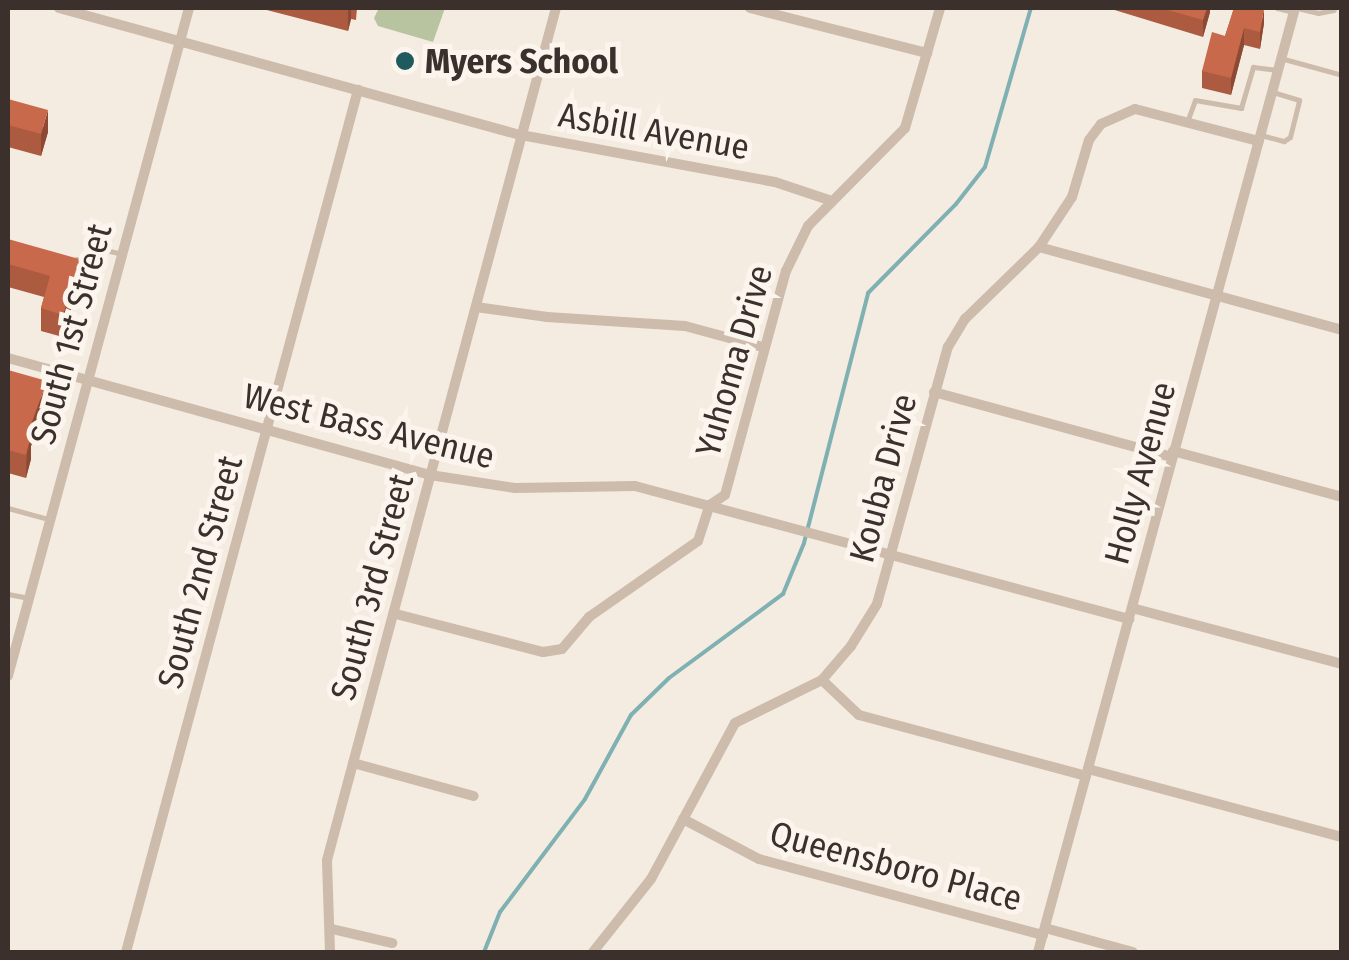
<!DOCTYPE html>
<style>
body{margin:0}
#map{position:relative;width:1349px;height:960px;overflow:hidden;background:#f4ebe1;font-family:"Fira Sans Condensed",sans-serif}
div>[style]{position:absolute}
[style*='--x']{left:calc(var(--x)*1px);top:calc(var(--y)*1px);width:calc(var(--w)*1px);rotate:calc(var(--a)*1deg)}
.green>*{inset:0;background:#b8c4a0}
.stream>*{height:4px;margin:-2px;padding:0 2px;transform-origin:2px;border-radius:2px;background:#7fb0b2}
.service>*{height:5px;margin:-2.5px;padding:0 2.5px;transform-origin:2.5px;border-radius:2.5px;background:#cdbbac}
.minor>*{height:10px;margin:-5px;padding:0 5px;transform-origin:5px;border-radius:5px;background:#cdbbac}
.wall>*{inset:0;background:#ac5a40}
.shaded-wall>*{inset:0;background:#8c4a34}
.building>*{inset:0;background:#c8694b}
.dots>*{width:28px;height:28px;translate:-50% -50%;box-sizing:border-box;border:5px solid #fbf5ee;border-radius:50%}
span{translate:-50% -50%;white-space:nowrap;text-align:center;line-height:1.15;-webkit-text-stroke:10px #fbf5ee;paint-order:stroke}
.poi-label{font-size:35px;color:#3b302b;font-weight:700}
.left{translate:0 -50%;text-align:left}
.street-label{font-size:35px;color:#3b302b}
.frame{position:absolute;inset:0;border:10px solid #3b302b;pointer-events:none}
</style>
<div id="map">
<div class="green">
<i style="clip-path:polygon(379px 8px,445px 8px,433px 42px,378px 26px,374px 18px)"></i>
</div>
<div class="stream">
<i style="--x:484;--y:952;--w:43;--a:-68.2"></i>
<i style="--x:500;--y:912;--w:141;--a:-53"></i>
<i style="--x:585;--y:799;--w:96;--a:-61.3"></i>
<i style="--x:631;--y:715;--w:53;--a:-44.2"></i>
<i style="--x:669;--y:678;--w:142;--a:-36.4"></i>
<i style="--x:783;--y:594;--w:55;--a:-67.6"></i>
<i style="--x:804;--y:543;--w:258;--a:-75.6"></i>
<i style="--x:868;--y:293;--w:125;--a:-45.3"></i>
<i style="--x:956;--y:204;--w:47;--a:-51.9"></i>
<i style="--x:985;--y:167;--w:166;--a:-73.9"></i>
</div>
<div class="service">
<i style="--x:1277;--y:8;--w:16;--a:14"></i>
<i style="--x:1297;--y:8;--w:22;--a:13"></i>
<i style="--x:1318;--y:13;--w:16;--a:-11"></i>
<i style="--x:1284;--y:59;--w:60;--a:15.4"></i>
<i style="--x:1187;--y:122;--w:23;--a:-70"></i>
<i style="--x:1195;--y:100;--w:47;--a:9.9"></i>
<i style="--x:1241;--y:108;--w:43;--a:-73.7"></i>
<i style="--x:1253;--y:67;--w:25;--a:7"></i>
<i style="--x:1261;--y:135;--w:24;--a:15"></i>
<i style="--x:1284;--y:141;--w:7;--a:-34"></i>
<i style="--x:1290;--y:137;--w:38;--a:-76"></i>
<i style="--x:1299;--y:100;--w:27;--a:-163"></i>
<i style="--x:76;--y:259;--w:22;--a:16"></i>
<i style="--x:97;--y:265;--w:17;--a:-59"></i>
<i style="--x:106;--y:250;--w:16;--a:14"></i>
<i style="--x:8;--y:508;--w:41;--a:15.4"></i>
<i style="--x:8;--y:594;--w:20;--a:11"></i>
</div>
<div class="minor">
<i style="--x:59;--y:8;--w:479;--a:15.4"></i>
<i style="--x:521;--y:135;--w:258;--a:10.5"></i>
<i style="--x:775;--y:182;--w:60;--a:18.4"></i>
<i style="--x:750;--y:8;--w:183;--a:14.3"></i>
<i style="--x:1039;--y:247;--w:314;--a:15.3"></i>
<i style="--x:476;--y:307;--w:72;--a:8"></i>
<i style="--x:547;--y:317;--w:138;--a:3.7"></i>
<i style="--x:685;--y:326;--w:81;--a:15.1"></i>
<i style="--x:8;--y:358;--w:438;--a:15.5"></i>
<i style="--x:430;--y:475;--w:86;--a:8.7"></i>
<i style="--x:515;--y:488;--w:120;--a:-1"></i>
<i style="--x:635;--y:486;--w:512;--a:15.07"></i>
<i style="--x:934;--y:392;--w:247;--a:15.3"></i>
<i style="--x:1173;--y:451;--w:175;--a:15.2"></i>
<i style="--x:1132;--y:608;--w:217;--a:14.9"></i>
<i style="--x:396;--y:614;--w:152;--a:14.5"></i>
<i style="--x:543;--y:652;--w:19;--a:-9"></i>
<i style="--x:562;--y:649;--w:42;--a:-49.8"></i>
<i style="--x:589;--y:617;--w:133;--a:-34.9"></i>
<i style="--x:698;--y:541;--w:38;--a:-72"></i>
<i style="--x:710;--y:505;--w:18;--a:-34"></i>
<i style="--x:725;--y:495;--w:232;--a:-74.8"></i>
<i style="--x:786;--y:271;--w:50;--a:-63.9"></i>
<i style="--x:808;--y:226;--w:138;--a:-45.3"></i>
<i style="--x:905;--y:128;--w:125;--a:-73.7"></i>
<i style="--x:8;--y:676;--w:692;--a:-74.84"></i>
<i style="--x:822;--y:680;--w:51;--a:43.4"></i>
<i style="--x:859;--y:715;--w:235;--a:15"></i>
<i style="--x:353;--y:763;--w:125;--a:15.3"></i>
<i style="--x:1088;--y:769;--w:263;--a:15"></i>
<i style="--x:683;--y:819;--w:86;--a:27.8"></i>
<i style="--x:759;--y:859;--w:294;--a:15"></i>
<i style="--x:1045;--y:928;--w:91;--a:15.3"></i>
<i style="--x:332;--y:929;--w:62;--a:13.1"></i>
<i style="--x:126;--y:952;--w:893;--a:-74.94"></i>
<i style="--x:330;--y:952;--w:92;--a:-91.9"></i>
<i style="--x:327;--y:860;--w:882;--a:-74.96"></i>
<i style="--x:593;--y:952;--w:93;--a:-51.5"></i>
<i style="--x:651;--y:879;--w:177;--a:-61.7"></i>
<i style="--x:735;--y:723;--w:97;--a:-26.3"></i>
<i style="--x:822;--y:680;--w:45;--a:-49.5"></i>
<i style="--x:851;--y:646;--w:49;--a:-58.2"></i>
<i style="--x:877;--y:604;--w:267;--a:-74.6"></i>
<i style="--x:948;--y:347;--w:33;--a:-59"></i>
<i style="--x:965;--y:319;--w:103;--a:-44.2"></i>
<i style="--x:1039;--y:247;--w:60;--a:-56.6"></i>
<i style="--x:1072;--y:197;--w:59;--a:-73.4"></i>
<i style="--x:1089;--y:140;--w:20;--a:-53"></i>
<i style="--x:1101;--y:124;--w:37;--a:-24"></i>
<i style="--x:1135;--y:109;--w:128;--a:14.5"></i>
<i style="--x:1038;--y:952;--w:978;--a:-74.77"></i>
</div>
<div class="wall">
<i style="clip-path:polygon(259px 8px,357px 8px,356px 20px,351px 19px,348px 31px)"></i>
<i style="clip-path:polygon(1108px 8px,1210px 8px,1210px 12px,1203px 37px)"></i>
<i style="clip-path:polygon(1234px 8px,1264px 23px,1260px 49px,1244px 45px,1231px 95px,1202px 88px,1202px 71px,1225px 36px)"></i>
<i style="clip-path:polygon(8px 99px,48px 132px,41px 156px,8px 147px)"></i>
<i style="clip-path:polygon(8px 239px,79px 282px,63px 337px,41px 331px,41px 308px,44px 297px,8px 287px)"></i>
<i style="clip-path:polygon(8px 370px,47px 404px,31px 446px,31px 459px,26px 478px,8px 473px)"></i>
</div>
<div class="shaded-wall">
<i style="clip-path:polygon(348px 8px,351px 8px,351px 19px,348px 31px)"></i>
<i style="clip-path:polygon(1207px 8px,1210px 8px,1210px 12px,1203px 37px,1203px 20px)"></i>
<i style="clip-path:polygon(1264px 8px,1264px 23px,1260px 49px,1260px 32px)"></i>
<i style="clip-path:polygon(1244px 28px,1244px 45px,1231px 95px,1231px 78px)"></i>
<i style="clip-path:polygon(48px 110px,48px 132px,41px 156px,41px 134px)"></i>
<i style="clip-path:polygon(79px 259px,79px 282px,63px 337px,63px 315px)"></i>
<i style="clip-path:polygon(47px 381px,47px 404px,31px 446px,31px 459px,26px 478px,27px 435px)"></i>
</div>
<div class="building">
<i style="clip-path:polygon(1161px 8px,1207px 8px,1203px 20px)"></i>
<i style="clip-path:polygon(1234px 8px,1264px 8px,1260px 32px,1244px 28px,1231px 78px,1202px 71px,1212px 32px,1225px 36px)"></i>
<i style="clip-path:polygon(8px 99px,48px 110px,41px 134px,8px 125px)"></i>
<i style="clip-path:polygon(8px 239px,79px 259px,63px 315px,41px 308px,50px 276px,8px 264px)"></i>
<i style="clip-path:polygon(8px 370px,47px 381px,27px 435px,31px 436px,26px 455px,8px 450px)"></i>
</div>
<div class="dots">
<i style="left:405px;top:61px;background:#1f5a5e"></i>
</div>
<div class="poi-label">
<span class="left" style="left:425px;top:61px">Myers School</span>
</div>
<div class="street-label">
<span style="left:654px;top:131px;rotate:10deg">Asbill Avenue</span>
<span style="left:71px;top:334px;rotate:-75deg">South 1st Street</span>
<span style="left:734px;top:361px;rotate:-74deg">Yuhoma Drive</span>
<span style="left:369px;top:426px;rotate:14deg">West Bass Avenue</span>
<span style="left:1140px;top:473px;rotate:-75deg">Holly Avenue</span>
<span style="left:883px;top:478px;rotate:-75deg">Kouba Drive</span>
<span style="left:200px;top:572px;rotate:-75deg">South 2nd Street</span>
<span style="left:372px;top:587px;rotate:-75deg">South 3rd Street</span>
<span style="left:896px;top:866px;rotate:15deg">Queensboro Place</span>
</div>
<div class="frame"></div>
</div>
